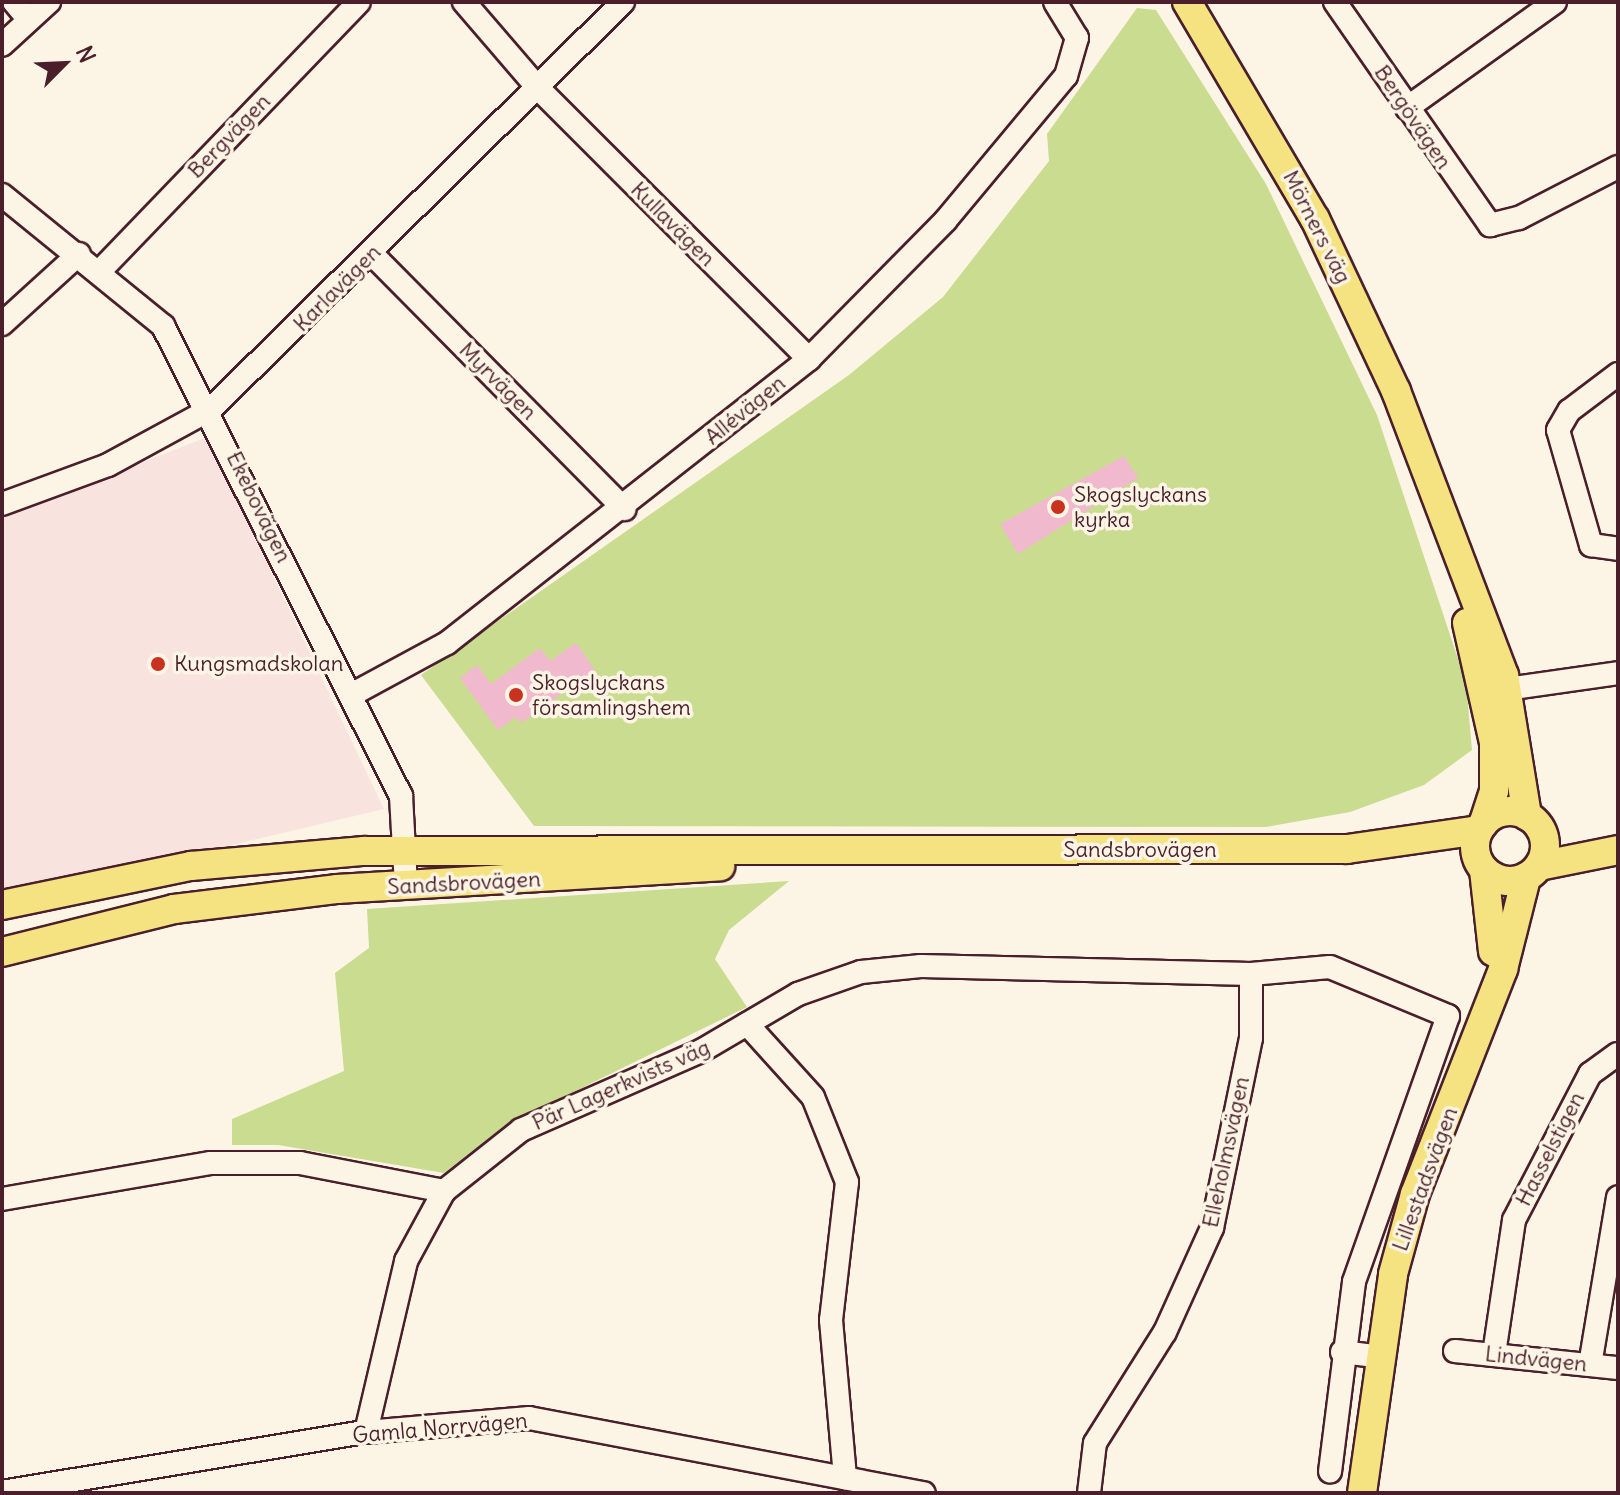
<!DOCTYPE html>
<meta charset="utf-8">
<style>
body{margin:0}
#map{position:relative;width:1620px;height:1495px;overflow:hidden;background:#fcf5e5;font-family:Delius,sans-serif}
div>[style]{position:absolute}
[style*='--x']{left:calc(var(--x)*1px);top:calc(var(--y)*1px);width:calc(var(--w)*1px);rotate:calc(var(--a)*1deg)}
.built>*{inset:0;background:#f9e3de}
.green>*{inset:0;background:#cadc90}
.building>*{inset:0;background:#f1b9ce}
.roads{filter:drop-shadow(2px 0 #4a1f2b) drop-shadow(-2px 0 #4a1f2b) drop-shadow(0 2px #4a1f2b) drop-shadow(0 -2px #4a1f2b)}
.minor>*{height:22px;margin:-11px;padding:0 11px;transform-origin:11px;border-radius:11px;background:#fcf5e5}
.major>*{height:28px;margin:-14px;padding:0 14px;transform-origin:14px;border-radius:14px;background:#f5e381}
.major>.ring{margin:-14px;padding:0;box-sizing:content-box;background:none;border:28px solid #f5e381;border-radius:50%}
.dots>*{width:22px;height:22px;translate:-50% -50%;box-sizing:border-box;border:4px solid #fcf5e5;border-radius:50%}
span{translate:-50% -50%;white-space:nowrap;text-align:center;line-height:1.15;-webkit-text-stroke:7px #fcf5e5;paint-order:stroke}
.street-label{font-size:22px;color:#4a1f2b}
.poi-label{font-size:22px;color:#4a1f2b}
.left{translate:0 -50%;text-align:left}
.frame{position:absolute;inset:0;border:4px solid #4a1f2b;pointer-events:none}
.north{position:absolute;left:24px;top:24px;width:80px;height:80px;-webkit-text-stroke:6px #fcf5e5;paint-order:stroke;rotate:66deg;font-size:22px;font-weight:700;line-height:32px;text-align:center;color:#4a1f2b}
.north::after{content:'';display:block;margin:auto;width:28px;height:36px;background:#4a1f2b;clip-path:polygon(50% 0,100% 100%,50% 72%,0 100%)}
</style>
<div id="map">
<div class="built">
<i style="clip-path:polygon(207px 437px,384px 809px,2px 899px,2px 518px)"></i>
</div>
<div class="green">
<i style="clip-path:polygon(1137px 8px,1156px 10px,1266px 184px,1377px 415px,1466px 683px,1472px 750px,1424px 785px,1350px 812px,1266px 827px,534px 826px,421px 675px,849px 375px,943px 297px,1049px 161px,1047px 134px)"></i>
<i style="clip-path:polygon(789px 881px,729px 930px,715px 959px,747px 1007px,504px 1126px,444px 1173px,278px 1145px,232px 1145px,232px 1119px,344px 1071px,335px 973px,369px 948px,367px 909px)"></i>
</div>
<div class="building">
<i style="clip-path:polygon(1124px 456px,1138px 478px,1018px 554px,1000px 524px)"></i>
<i style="clip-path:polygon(576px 643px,595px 670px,521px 723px,516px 717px,498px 730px,460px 678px,477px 665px,491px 684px,540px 648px,550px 661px)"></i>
</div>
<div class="roads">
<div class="minor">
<i style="--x:14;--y:2;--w:23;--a:50"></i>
<i style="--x:464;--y:2;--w:113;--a:49.3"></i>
<i style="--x:538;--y:88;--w:383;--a:45"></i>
<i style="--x:1335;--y:2;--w:272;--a:55.2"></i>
<i style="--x:1490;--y:225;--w:30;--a:-14"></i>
<i style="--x:1519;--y:218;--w:111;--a:-27.3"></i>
<i style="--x:2;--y:45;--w:64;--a:-42.5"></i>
<i style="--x:1407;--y:108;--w:182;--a:-35.6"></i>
<i style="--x:2;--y:195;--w:208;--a:39.1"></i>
<i style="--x:163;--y:326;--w:527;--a:63.14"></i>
<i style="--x:401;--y:796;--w:90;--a:86.8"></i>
<i style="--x:372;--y:254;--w:359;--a:45.3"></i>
<i style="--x:100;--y:271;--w:373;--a:-46.1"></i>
<i style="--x:2;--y:324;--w:104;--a:-42.3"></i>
<i style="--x:1618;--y:374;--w:61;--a:142.9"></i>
<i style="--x:1569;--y:411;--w:22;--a:120"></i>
<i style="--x:1558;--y:430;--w:120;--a:74"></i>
<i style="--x:1591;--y:545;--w:27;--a:8"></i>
<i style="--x:2;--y:504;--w:113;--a:-20.2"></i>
<i style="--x:108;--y:465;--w:117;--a:-28.5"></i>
<i style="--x:211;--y:409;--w:579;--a:-44.65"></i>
<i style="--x:1492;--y:691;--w:127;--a:-8.1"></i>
<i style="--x:351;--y:695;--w:109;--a:-28.4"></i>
<i style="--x:447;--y:643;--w:460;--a:-38.1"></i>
<i style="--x:809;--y:359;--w:194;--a:-45.4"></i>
<i style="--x:945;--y:221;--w:189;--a:-50.2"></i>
<i style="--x:1066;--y:76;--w:40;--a:-74"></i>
<i style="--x:1077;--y:38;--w:42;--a:-121.4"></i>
<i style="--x:747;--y:1024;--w:98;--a:47.9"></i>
<i style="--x:813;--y:1097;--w:92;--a:68.2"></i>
<i style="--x:847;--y:1182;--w:139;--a:96.6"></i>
<i style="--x:831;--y:1320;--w:159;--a:84.9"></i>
<i style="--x:2;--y:1199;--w:212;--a:-9.8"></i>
<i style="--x:211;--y:1163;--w:89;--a:0"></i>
<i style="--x:300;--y:1163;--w:147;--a:11"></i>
<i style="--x:1455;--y:1351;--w:164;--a:6"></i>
<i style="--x:1342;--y:1352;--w:34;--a:7"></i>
<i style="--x:1494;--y:1354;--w:135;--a:-81.5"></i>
<i style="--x:1514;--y:1220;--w:165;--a:-62.5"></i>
<i style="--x:1590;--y:1074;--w:34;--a:-36"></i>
<i style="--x:1590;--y:1365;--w:170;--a:-80.5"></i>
<i style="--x:366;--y:1432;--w:176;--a:-76.8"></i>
<i style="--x:406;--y:1261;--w:80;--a:-61.5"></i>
<i style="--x:444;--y:1191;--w:98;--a:-38.4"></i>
<i style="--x:521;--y:1130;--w:197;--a:-23.7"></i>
<i style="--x:701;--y:1051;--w:113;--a:-30.4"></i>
<i style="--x:798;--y:994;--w:67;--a:-19.2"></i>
<i style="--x:861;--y:972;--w:60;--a:-5.7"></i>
<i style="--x:921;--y:966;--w:330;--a:1.4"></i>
<i style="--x:1251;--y:974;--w:79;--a:-5.1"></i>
<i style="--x:1330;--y:967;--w:128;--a:22.6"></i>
<i style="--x:1448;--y:1016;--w:282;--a:109.5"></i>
<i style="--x:1354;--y:1282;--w:191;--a:97.2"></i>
<i style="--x:2;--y:1492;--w:369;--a:-9.4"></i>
<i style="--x:366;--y:1432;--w:164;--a:-4.9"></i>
<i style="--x:529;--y:1418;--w:402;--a:10.8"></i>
<i style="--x:1089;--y:1493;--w:50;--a:-83.2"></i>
<i style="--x:1095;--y:1443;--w:131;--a:-57.8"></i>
<i style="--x:1165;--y:1332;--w:114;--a:-65.7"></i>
<i style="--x:1212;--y:1228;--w:194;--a:-78.4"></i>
<i style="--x:1251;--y:1038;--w:64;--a:-90"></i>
</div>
<div class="major">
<i style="--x:1187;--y:2;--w:252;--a:59.5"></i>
<i style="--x:1315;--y:219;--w:190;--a:64.8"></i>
<i style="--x:1396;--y:391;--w:304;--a:69.2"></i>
<i style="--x:1504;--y:675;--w:143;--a:80.7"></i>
<i style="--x:1467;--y:623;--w:123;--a:77.3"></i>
<i style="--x:1494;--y:743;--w:48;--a:90"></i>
<i style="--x:1494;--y:791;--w:35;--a:108"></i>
<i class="ring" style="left:1475px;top:811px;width:42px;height:42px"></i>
<i style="--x:1539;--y:866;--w:81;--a:-11.4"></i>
<i style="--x:1484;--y:870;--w:82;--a:83.7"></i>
<i style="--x:2;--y:905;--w:193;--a:-11.7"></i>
<i style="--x:191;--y:866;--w:174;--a:-5"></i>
<i style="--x:364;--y:851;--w:983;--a:-0.12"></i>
<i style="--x:1347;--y:849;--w:133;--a:-8.2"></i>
<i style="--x:2;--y:952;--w:177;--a:-14"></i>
<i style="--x:174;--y:909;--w:165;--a:-7"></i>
<i style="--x:338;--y:889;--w:383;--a:-3.4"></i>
<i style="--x:1362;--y:1493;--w:221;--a:-81.9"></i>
<i style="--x:1393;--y:1274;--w:83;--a:-74.6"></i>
<i style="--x:1415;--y:1194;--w:242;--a:-68.6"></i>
<i style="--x:1503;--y:969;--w:94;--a:-75.8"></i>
</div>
</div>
<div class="dots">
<i style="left:1058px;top:507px;background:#c8321e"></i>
<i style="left:158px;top:664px;background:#c8321e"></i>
<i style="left:516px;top:695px;background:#c8321e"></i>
</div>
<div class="street-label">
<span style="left:1413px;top:117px;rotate:56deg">Bergövägen</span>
<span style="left:229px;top:136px;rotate:-46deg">Bergvägen</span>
<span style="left:673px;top:224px;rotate:45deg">Kullavägen</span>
<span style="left:1317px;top:227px;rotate:63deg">Mörners väg</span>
<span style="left:337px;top:288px;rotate:-45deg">Karlavägen</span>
<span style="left:498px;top:381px;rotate:45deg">Myrvägen</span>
<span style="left:745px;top:410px;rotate:-39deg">Allévägen</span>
<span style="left:259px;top:507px;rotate:64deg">Ekebovägen</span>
<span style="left:1140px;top:850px">Sandsbrovägen</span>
<span style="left:464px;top:883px;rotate:-3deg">Sandsbrovägen</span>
<span style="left:621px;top:1085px;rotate:-24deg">Pär Lagerkvists väg</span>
<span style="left:1550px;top:1149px;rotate:-63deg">Hasselstigen</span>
<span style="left:1226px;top:1152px;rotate:-78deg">Elleholmsvägen</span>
<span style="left:1425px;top:1179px;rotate:-70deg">Lillestadsvägen</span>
<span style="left:1536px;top:1359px;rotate:6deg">Lindvägen</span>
<span style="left:440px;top:1428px;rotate:-5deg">Gamla Norrvägen</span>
</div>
<div class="poi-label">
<span class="left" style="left:1074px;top:507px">Skogslyckans<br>kyrka</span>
<span class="left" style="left:174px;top:664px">Kungsmadskolan</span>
<span class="left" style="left:532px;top:695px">Skogslyckans<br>församlingshem</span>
</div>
<div class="frame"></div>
<div class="north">N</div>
</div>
